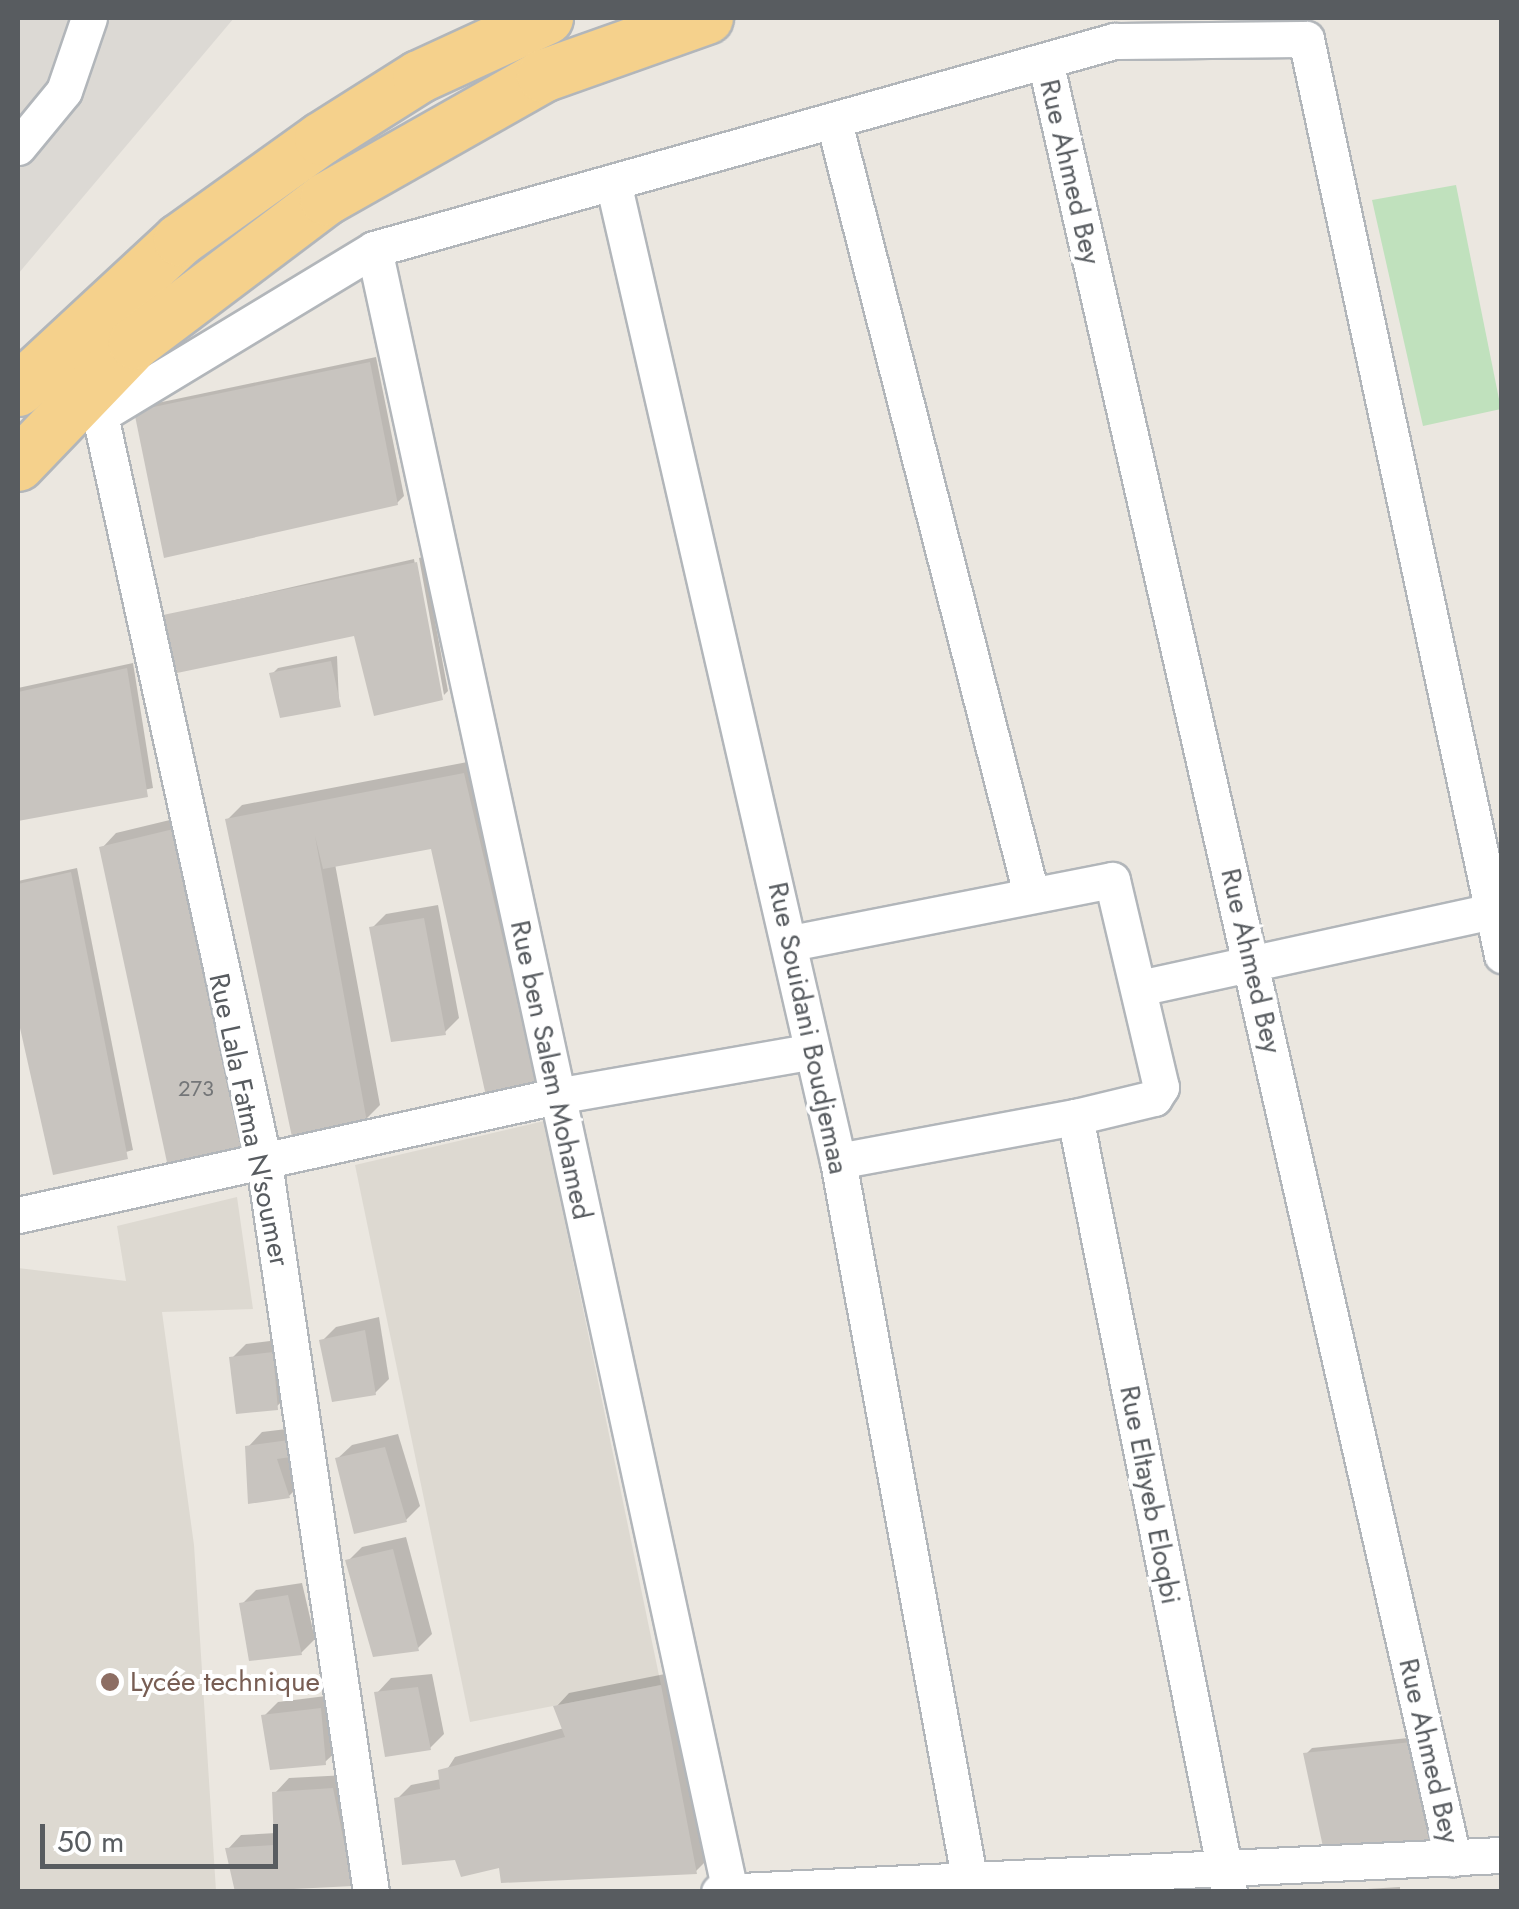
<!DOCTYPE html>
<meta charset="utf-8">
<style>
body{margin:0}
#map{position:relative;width:1519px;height:1909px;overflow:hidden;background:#ebe7e0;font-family:Jost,sans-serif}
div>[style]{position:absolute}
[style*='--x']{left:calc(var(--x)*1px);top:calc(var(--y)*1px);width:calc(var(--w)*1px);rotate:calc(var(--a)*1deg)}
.industrial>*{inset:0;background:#dcd9d4}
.education>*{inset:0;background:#ddd9d1}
.green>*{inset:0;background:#c0e1bd}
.shadow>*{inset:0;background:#0003}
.building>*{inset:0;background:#c8c4bf}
.roads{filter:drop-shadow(2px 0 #b2b6ba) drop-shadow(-2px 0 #b2b6ba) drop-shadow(0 2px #b2b6ba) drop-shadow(0 -2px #b2b6ba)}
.minor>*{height:35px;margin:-17.5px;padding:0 17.5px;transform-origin:17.5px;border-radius:17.5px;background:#fff}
.highway>*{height:52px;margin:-26px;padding:0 26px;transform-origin:26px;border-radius:26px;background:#f5d18c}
.dots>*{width:28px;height:28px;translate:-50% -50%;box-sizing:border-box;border:5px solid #fff;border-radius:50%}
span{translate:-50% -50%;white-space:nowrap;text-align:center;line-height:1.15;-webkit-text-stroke:8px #fff;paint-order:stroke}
.number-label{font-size:22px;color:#747678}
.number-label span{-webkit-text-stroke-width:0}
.street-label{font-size:28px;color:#585c60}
.education-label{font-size:28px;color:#785e54}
.left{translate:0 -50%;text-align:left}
.frame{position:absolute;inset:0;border:20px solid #585c60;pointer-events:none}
.scale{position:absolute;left:40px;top:1824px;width:238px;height:45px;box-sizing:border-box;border:5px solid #585c60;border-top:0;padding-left:12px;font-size:30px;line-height:35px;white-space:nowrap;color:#585c60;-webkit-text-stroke:8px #fff;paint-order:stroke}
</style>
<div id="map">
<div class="industrial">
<i style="clip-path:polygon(18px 18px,234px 18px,18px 274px)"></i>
</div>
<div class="education">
<i style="clip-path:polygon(544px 1121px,661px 1685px,470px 1722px,355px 1165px)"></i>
<i style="clip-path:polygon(237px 1197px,253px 1309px,162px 1312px,194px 1545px,216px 1891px,18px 1891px,18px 1268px,126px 1281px,117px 1226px)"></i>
</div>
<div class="green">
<i style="clip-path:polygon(1456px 185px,1501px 409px,1423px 426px,1372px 200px)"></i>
</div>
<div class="shadow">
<i style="clip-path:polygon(376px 357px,404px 496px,397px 503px,166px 555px,143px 406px)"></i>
<i style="clip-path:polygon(423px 557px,448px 691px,444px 695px,419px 558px)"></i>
<i style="clip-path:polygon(414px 559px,439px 697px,356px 633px,165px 616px)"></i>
<i style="clip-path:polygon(337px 656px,339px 704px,272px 674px,278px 668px)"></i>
<i style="clip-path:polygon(133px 663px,153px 788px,18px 818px,18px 688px)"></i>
<i style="clip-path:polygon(478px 760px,550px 1068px,536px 1083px,433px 846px,335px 864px,380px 1105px,366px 1119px,228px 819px,242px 805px)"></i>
<i style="clip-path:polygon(203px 812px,238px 994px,102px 848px,116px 833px)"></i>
<i style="clip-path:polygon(77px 868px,133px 1150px,55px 1172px,18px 1008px,18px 881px)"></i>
<i style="clip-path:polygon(438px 905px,459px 1018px,445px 1032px,372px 928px,386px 914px)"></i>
<i style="clip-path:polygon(379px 1317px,389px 1379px,375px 1393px,322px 1341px,336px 1327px)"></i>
<i style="clip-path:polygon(286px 1339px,291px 1393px,276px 1407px,232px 1358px,246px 1344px)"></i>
<i style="clip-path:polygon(303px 1427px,303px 1482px,289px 1496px,248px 1447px,262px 1432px)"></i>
<i style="clip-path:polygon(398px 1434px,420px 1506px,406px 1520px,337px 1459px,352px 1445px)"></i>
<i style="clip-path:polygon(406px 1537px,432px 1634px,418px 1648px,348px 1561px,362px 1547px)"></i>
<i style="clip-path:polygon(302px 1583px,315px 1639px,301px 1653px,242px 1604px,256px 1590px)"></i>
<i style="clip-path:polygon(675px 1672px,710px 1857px,696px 1871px,457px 1857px,397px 1799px,411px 1785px,441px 1779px,455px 1757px,564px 1728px,556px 1707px,569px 1693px)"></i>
<i style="clip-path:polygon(432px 1674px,444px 1734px,430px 1748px,377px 1693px,391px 1678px)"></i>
<i style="clip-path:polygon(334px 1695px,340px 1748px,325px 1762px,264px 1716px,278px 1702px)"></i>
<i style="clip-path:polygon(1418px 1737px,1432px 1838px,1306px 1754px,1312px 1748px)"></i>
<i style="clip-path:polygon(347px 1775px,352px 1884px,237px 1892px,228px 1849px,241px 1835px,276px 1833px,275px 1793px,289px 1778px)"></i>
<i style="clip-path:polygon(1400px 1887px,1400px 1892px,1334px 1892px,1334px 1891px)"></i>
<i style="clip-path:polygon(1211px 1888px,1218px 1892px,1164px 1892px)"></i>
</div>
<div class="building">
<i style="clip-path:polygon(370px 362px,398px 505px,164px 558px,134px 411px)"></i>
<i style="clip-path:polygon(417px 562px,443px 700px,374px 716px,354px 636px,177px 673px,163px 615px)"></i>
<i style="clip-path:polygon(331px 661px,341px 707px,280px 718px,269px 673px)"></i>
<i style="clip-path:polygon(127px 668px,148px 797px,18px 821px,18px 692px)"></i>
<i style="clip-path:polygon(464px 773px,537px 1085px,486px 1096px,431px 849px,323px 869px,315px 836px,367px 1122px,292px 1137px,225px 819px)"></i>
<i style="clip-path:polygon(190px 825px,253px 1150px,168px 1167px,99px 847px)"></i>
<i style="clip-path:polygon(71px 872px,128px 1159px,53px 1175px,18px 1019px,18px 884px)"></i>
<i style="clip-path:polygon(424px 918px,446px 1035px,391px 1042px,369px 927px)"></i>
<i style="clip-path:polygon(365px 1330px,376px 1395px,332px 1402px,319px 1340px)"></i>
<i style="clip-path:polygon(273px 1352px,278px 1410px,236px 1414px,229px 1357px)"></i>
<i style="clip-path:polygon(289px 1440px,291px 1457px,277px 1459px,290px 1498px,248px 1504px,245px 1446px)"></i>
<i style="clip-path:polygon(385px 1447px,407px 1522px,354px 1534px,335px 1458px)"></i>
<i style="clip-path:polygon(393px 1549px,419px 1651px,373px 1657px,345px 1560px)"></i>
<i style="clip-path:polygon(288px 1595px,302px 1655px,249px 1661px,239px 1603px)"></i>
<i style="clip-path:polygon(661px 1685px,697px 1874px,501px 1883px,499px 1868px,461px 1877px,455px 1860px,402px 1865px,394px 1798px,440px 1789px,438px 1770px,565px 1737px,553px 1706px)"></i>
<i style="clip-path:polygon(418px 1687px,431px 1750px,385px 1757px,374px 1692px)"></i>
<i style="clip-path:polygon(321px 1708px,326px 1765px,270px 1770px,261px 1715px)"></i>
<i style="clip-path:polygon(1412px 1742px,1433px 1841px,1323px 1847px,1303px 1753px)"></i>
<i style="clip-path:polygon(333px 1788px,353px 1886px,235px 1892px,225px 1848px,274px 1845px,272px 1792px)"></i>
</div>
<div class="roads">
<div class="minor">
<i style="--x:1046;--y:65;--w:1839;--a:77.21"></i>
<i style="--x:834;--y:122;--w:793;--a:75.68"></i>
<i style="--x:18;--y:147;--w:72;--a:-50.6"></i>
<i style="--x:64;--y:91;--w:77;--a:-71.1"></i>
<i style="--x:613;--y:182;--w:1005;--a:77.06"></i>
<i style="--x:838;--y:1161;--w:733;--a:79.63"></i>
<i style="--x:374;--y:249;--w:1680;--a:77.77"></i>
<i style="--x:791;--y:943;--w:327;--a:-11.1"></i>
<i style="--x:1112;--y:880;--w:213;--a:76.7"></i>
<i style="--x:1161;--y:1087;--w:13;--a:122"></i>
<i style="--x:1154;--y:1098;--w:81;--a:166.5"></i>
<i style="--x:1075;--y:1117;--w:241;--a:169.5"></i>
<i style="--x:1139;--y:988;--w:361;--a:-12.3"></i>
<i style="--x:1075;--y:1117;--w:790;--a:78.76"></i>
<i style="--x:18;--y:1215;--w:551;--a:-12.47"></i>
<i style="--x:556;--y:1096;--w:256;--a:-9.9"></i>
<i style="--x:371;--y:1892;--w:737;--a:-98.35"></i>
<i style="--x:264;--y:1163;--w:766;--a:-102.37"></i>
<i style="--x:100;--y:415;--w:320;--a:-31.2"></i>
<i style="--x:374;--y:249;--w:769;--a:-15.7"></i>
<i style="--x:1114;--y:41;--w:192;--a:-0.6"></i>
<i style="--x:1306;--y:39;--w:937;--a:77.92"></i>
<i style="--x:719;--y:1892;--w:784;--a:-2.71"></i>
</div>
<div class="highway">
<i style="--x:18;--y:390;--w:221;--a:-42.8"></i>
<i style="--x:180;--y:240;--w:173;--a:-35.6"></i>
<i style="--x:321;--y:139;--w:116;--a:-32.3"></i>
<i style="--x:419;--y:77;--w:141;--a:-24.7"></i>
<i style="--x:18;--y:465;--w:169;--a:-46.2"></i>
<i style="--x:135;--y:343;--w:239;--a:-37"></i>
<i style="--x:326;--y:199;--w:249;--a:-29.5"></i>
<i style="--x:543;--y:76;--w:174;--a:-19.5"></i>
</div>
</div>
<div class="dots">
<i style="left:110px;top:1682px;background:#8d6e63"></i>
</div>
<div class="number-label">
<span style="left:196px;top:1089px">273</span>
</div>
<div class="street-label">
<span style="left:1070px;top:172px;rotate:77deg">Rue Ahmed Bey</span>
<span style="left:1251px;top:961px;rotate:77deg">Rue Ahmed Bey</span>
<span style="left:808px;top:1028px;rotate:78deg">Rue Souidani Boudjemaa</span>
<span style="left:551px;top:1070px;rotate:78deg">Rue ben Salem Mohamed</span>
<span style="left:249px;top:1120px;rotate:78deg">Rue Lala Fatma N'soumer</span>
<span style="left:1150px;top:1495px;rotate:79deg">Rue Eltayeb Eloqbi</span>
<span style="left:1429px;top:1751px;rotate:77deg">Rue Ahmed Bey</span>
</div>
<div class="education-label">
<span class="left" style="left:130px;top:1682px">Lycée technique</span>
</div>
<div class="frame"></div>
<div class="scale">50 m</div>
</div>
